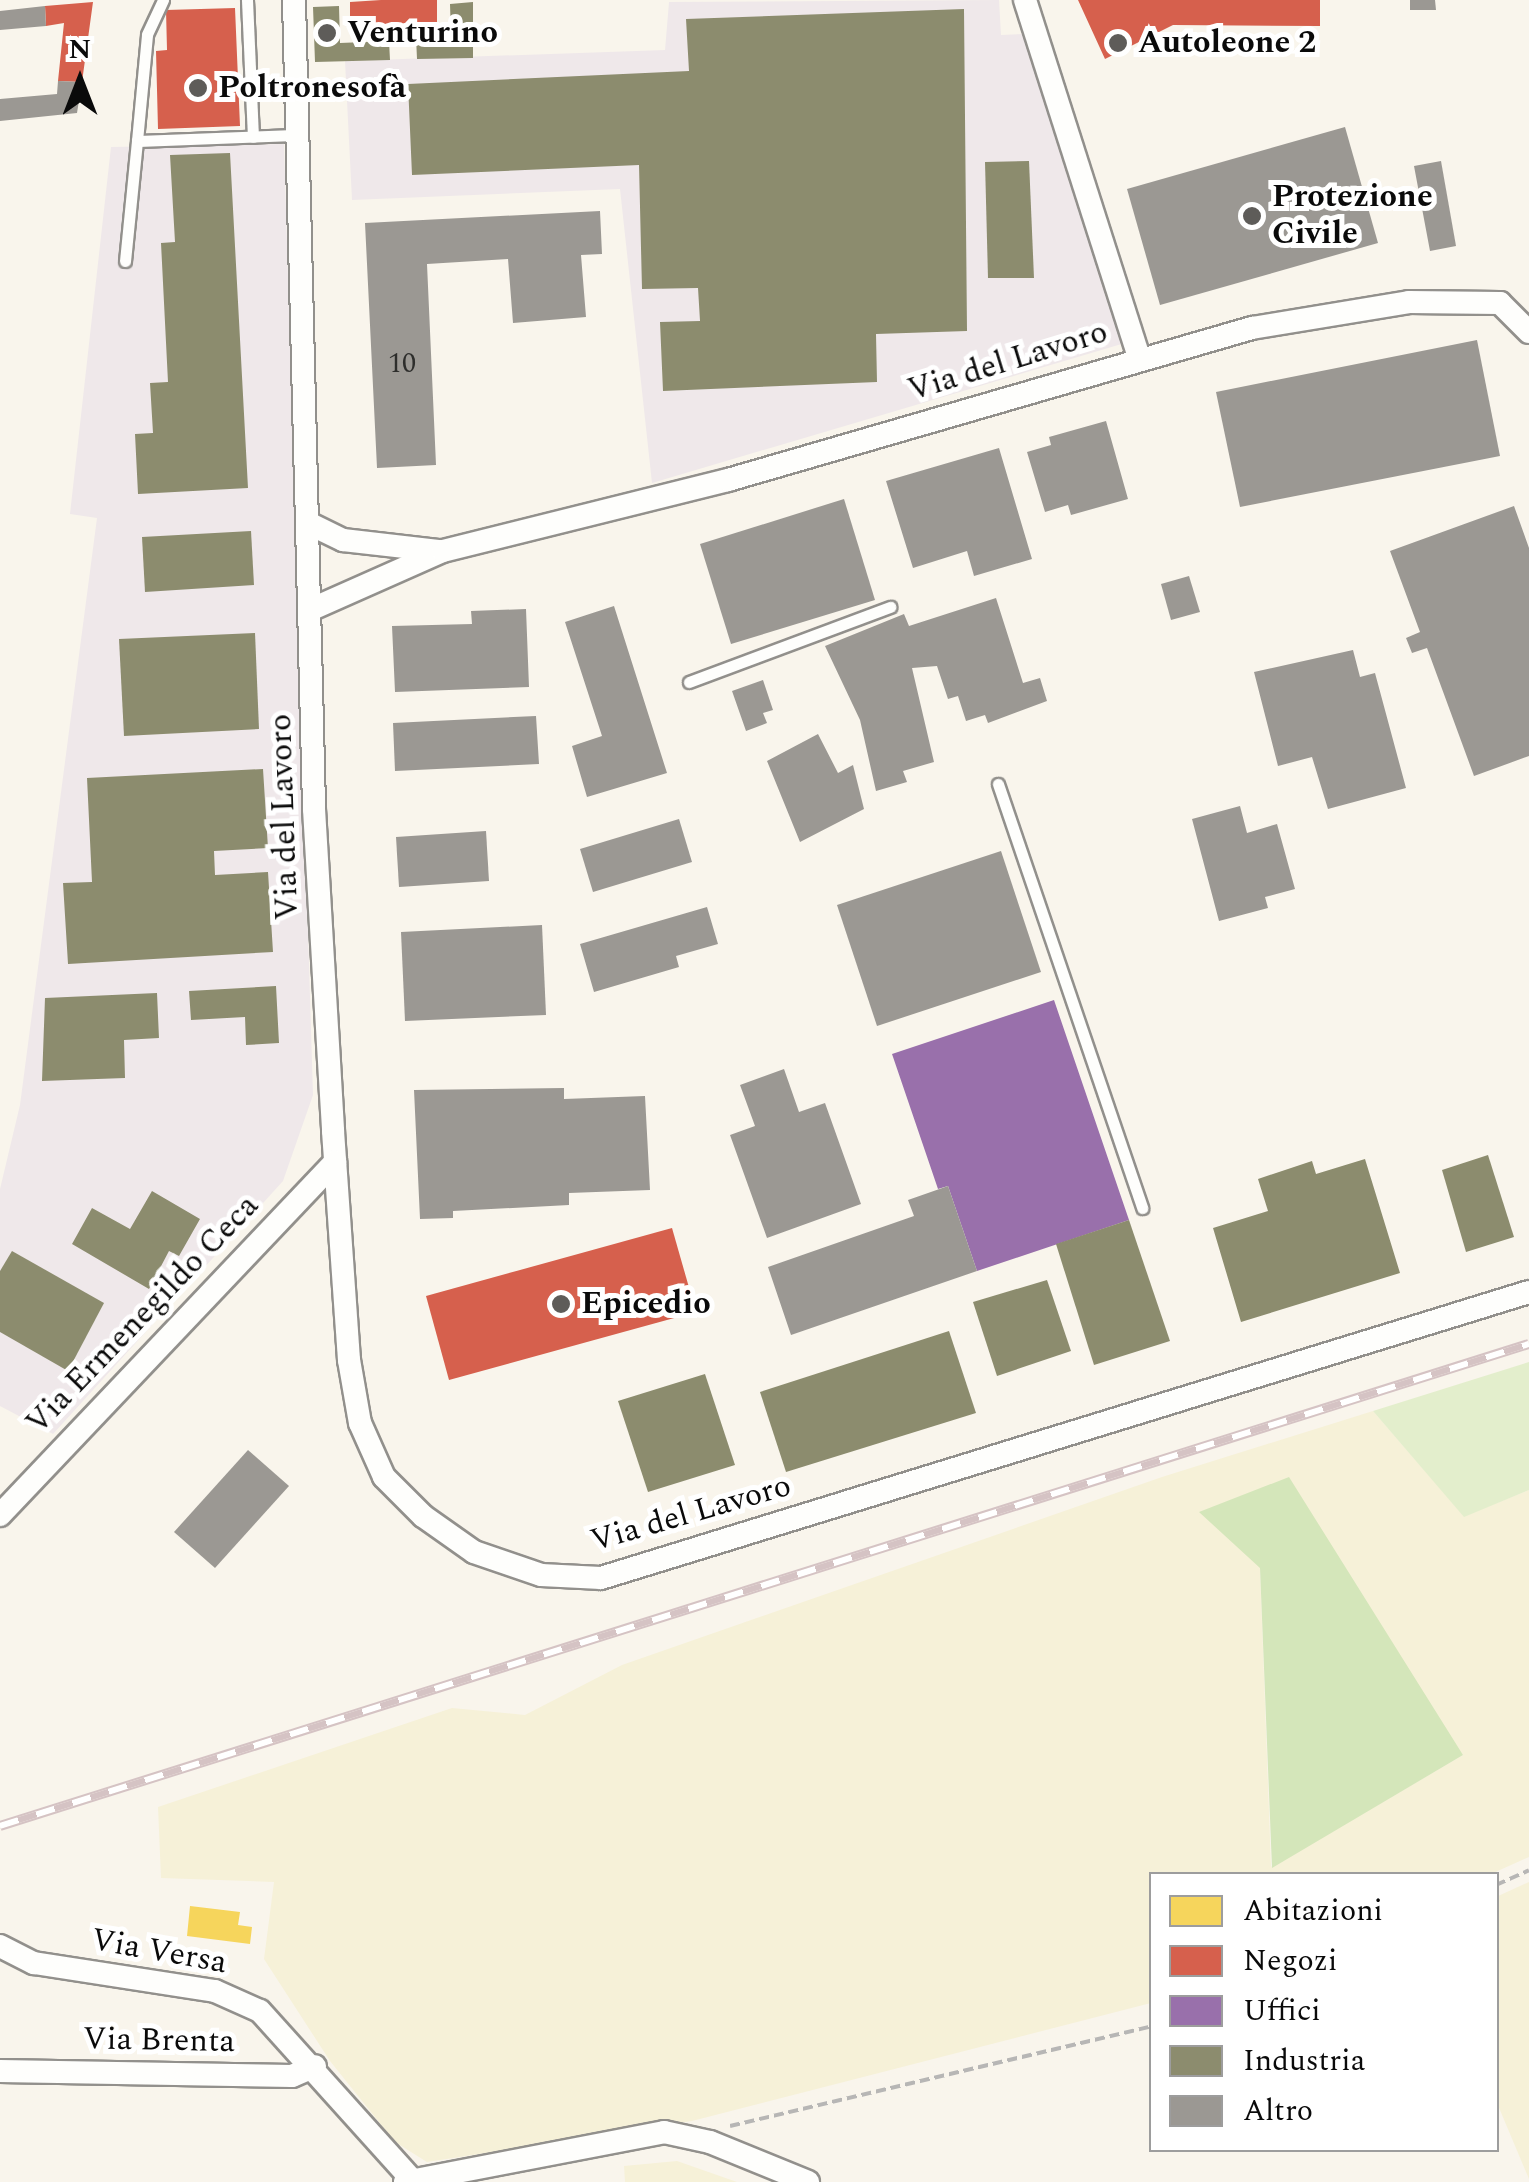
<!DOCTYPE html>
<meta charset="utf-8">
<style>
body{margin:0}
#map{position:relative;width:1529px;height:2182px;overflow:hidden;background:#f9f5ec;font-family:Spectral,serif}
div>[style]{position:absolute}
[style*='--x']{left:calc(var(--x)*1px);top:calc(var(--y)*1px);width:calc(var(--w)*1px);rotate:calc(var(--a)*1deg)}
.industrial>*{inset:0;background:#efe8ea}
.farmland>*{inset:0;background:#f6f1d8}
.green>*{inset:0;background:#e3eecc}
.forest>*{inset:0;background:#d4e6ba}
.homes>*{inset:0;background:#f6d55c}
.shops>*{inset:0;background:#d6604d}
.offices>*{inset:0;background:#9970ab}
.industry>*{inset:0;background:#8c8c6e}
.building>*{inset:0;background:#9b9893}
.path>*{height:4px;margin-top:-2px;transform-origin:0;background:repeating-linear-gradient(90deg,#b7b6b5 0 10px,transparent 0 15px)}
.roads{filter:drop-shadow(2px 0 #92908c) drop-shadow(-2px 0 #92908c) drop-shadow(0 2px #92908c) drop-shadow(0 -2px #92908c)}
.lane>*{height:11px;margin:-5.5px;padding:0 5.5px;transform-origin:5.5px;border-radius:5.5px;background:#fefefc}
.street>*{height:22px;margin:-11px;padding:0 11px;transform-origin:11px;border-radius:11px;background:#fefefc}
.rail>*{height:10px;margin-top:-5px;transform-origin:0;background:repeating-linear-gradient(90deg,#fff 0 19px,#d5c3c4 0 38px);box-sizing:border-box;border-block:2px solid #d5c3c4}
.dots>*{width:28px;height:28px;translate:-50% -50%;box-sizing:border-box;border:5px solid #fff;border-radius:50%}
span{translate:-50% -50%;white-space:nowrap;text-align:center;line-height:1.15;-webkit-text-stroke:10px #fff;paint-order:stroke}
.number-label{font-size:28px;color:#2e2e2c}
.number-label span{-webkit-text-stroke-width:0}
.poi-label{font-size:32px;color:#0a0a0a;font-weight:700}
.left{translate:0 -50%;text-align:left}
.street-label{font-size:32px;color:#0a0a0a}
.legend{position:absolute;left:1149px;top:1872px;width:350px;height:280px;box-sizing:border-box;background:#fff;border:2px solid #9d9d9d;margin:0;padding:12px 18px;list-style:none;font-size:30px;color:#0a0a0a}
.legend li{display:flex;align-items:center;gap:20px;height:50px}
.legend b{width:50px;border:2px solid #9d9d9d}
.north{position:absolute;left:30px;top:30px;width:100px;height:100px;-webkit-text-stroke:8px #fff;paint-order:stroke;rotate:0deg;font-size:28px;font-weight:700;line-height:40px;text-align:center;color:#0a0a0a}
.north::after{content:'';display:block;margin:auto;width:35px;height:45px;background:#0a0a0a;clip-path:polygon(50% 0,100% 100%,50% 72%,0 100%)}
</style>
<div id="map">
<div class="industrial">
<i style="clip-path:polygon(999px 0,1001px 35px,1024px 34px,1125px 343px,652px 483px,620px 189px,352px 200px,345px 61px,665px 50px,669px 2px)"></i>
<i style="clip-path:polygon(284px 144px,313px 1095px,283px 1181px,53px 1434px,0 1406px,0 1189px,20px 1105px,97px 518px,70px 514px,111px 147px)"></i>
</div>
<div class="farmland">
<i style="clip-path:polygon(evenodd,1373px 1411px,1464px 1516px,1529px 1490px,1529px 1857px,1491px 1874px,1152px 1874px,1151px 2003px,692px 2121px,427px 2162px,395px 2142px,330px 2061px,264px 1959px,274px 1882px,161px 1878px,158px 1807px,452px 1708px,525px 1715px,622px 1665px,1162px 1477px,1373px 1411px,1260px 1568px,1463px 1755px,1272px 1867px,1271px 1866px,1260px 1568px)"></i>
<i style="clip-path:polygon(1529px 1882px,1529px 2179px,1497px 2103px,1496px 1897px)"></i>
<i style="clip-path:polygon(677px 2161px,737px 2182px,625px 2182px,624px 2166px)"></i>
</div>
<div class="green">
<i style="clip-path:polygon(1529px 1362px,1529px 1490px,1464px 1517px,1373px 1411px)"></i>
</div>
<div class="forest">
<i style="clip-path:polygon(1289px 1477px,1463px 1755px,1272px 1868px,1260px 1568px,1199px 1512px)"></i>
</div>
<div class="homes">
<i style="clip-path:polygon(190px 1906px,240px 1912px,238px 1925px,252px 1927px,250px 1944px,187px 1936px)"></i>
</div>
<div class="shops">
<i style="clip-path:polygon(381px 0,437px 0,437px 25px,350px 26px,350px 2px)"></i>
<i style="clip-path:polygon(1078px 0,1320px 0,1320px 26px,1173px 25px,1105px 59px)"></i>
<i style="clip-path:polygon(93px 2px,82px 82px,58px 81px,64px 23px,46px 26px,45px 6px)"></i>
<i style="clip-path:polygon(235px 8px,240px 126px,158px 129px,156px 51px,167px 50px,166px 10px)"></i>
<i style="clip-path:polygon(672px 1228px,696px 1312px,449px 1380px,426px 1296px)"></i>
</div>
<div class="offices">
<i style="clip-path:polygon(1054px 1000px,1129px 1220px,977px 1271px,948px 1186px,938px 1189px,892px 1054px)"></i>
</div>
<div class="industry">
<i style="clip-path:polygon(473px 2px,473px 58px,417px 59px,416px 37px,451px 36px,450px 4px)"></i>
<i style="clip-path:polygon(339px 6px,340px 43px,389px 41px,390px 60px,315px 62px,313px 7px)"></i>
<i style="clip-path:polygon(964px 9px,967px 331px,876px 334px,877px 382px,663px 391px,660px 322px,700px 321px,698px 288px,642px 289px,639px 165px,412px 175px,408px 84px,689px 71px,686px 19px)"></i>
<i style="clip-path:polygon(230px 153px,248px 488px,138px 494px,135px 434px,153px 433px,150px 383px,168px 382px,161px 243px,175px 242px,170px 155px)"></i>
<i style="clip-path:polygon(1029px 161px,1034px 278px,988px 278px,985px 162px)"></i>
<i style="clip-path:polygon(251px 531px,254px 585px,145px 592px,142px 537px)"></i>
<i style="clip-path:polygon(255px 633px,259px 729px,124px 736px,119px 639px)"></i>
<i style="clip-path:polygon(263px 769px,268px 848px,214px 851px,215px 875px,268px 872px,273px 952px,68px 964px,63px 883px,92px 882px,87px 778px)"></i>
<i style="clip-path:polygon(276px 986px,279px 1043px,246px 1045px,245px 1017px,191px 1020px,189px 991px)"></i>
<i style="clip-path:polygon(157px 993px,159px 1038px,124px 1040px,125px 1078px,42px 1081px,45px 998px)"></i>
<i style="clip-path:polygon(1488px 1155px,1514px 1237px,1466px 1252px,1442px 1170px)"></i>
<i style="clip-path:polygon(1365px 1159px,1400px 1273px,1241px 1322px,1213px 1228px,1268px 1211px,1258px 1179px,1312px 1161px,1316px 1174px)"></i>
<i style="clip-path:polygon(152px 1191px,200px 1219px,179px 1256px,169px 1251px,149px 1289px,72px 1244px,92px 1208px,130px 1229px)"></i>
<i style="clip-path:polygon(1129px 1220px,1170px 1341px,1094px 1365px,1056px 1244px)"></i>
<i style="clip-path:polygon(12px 1251px,104px 1303px,68px 1371px,0 1332px,0 1271px)"></i>
<i style="clip-path:polygon(1047px 1280px,1071px 1351px,997px 1376px,973px 1302px)"></i>
<i style="clip-path:polygon(949px 1331px,976px 1413px,786px 1472px,760px 1392px)"></i>
<i style="clip-path:polygon(705px 1374px,735px 1465px,648px 1492px,618px 1401px)"></i>
</div>
<div class="building">
<i style="clip-path:polygon(1410px 0,1435px 0,1436px 10px,1410px 10px)"></i>
<i style="clip-path:polygon(45px 6px,46px 26px,0 30px,0 11px)"></i>
<i style="clip-path:polygon(58px 81px,82px 82px,77px 113px,0 121px,0 99px,57px 94px)"></i>
<i style="clip-path:polygon(1345px 127px,1378px 243px,1160px 305px,1127px 189px)"></i>
<i style="clip-path:polygon(1441px 161px,1456px 246px,1430px 251px,1414px 166px)"></i>
<i style="clip-path:polygon(600px 211px,602px 254px,581px 255px,586px 317px,513px 323px,508px 259px,427px 264px,436px 465px,377px 468px,365px 223px)"></i>
<i style="clip-path:polygon(1477px 340px,1500px 456px,1240px 507px,1216px 392px)"></i>
<i style="clip-path:polygon(1106px 421px,1128px 499px,1071px 515px,1068px 505px,1045px 512px,1027px 452px,1051px 445px,1049px 437px)"></i>
<i style="clip-path:polygon(999px 448px,1032px 559px,974px 576px,967px 551px,913px 568px,886px 481px)"></i>
<i style="clip-path:polygon(844px 499px,875px 600px,731px 644px,700px 544px)"></i>
<i style="clip-path:polygon(1514px 506px,1529px 548px,1529px 756px,1474px 776px,1427px 648px,1412px 653px,1406px 638px,1420px 632px,1390px 551px)"></i>
<i style="clip-path:polygon(1189px 576px,1200px 612px,1171px 620px,1161px 584px)"></i>
<i style="clip-path:polygon(996px 598px,1023px 683px,1040px 678px,1047px 701px,988px 723px,985px 715px,966px 721px,958px 696px,948px 699px,937px 666px,912px 668px,934px 762px,903px 771px,907px 782px,876px 791px,860px 720px,825px 646px,904px 614px,909px 626px)"></i>
<i style="clip-path:polygon(614px 606px,667px 773px,587px 797px,572px 746px,602px 736px,565px 622px)"></i>
<i style="clip-path:polygon(526px 609px,529px 687px,395px 692px,392px 626px,472px 624px,471px 611px)"></i>
<i style="clip-path:polygon(1353px 650px,1360px 677px,1375px 673px,1406px 788px,1328px 809px,1312px 757px,1278px 766px,1254px 672px)"></i>
<i style="clip-path:polygon(763px 680px,773px 710px,763px 713px,767px 723px,746px 731px,732px 691px)"></i>
<i style="clip-path:polygon(536px 716px,539px 764px,395px 771px,393px 723px)"></i>
<i style="clip-path:polygon(818px 734px,838px 773px,853px 765px,864px 809px,800px 842px,767px 761px)"></i>
<i style="clip-path:polygon(1240px 806px,1247px 833px,1277px 824px,1295px 889px,1265px 897px,1268px 908px,1219px 921px,1192px 819px)"></i>
<i style="clip-path:polygon(679px 819px,692px 862px,593px 892px,580px 849px)"></i>
<i style="clip-path:polygon(486px 831px,489px 881px,399px 887px,396px 837px)"></i>
<i style="clip-path:polygon(1001px 851px,1041px 972px,877px 1026px,837px 905px)"></i>
<i style="clip-path:polygon(707px 907px,718px 944px,676px 956px,679px 967px,594px 992px,580px 944px)"></i>
<i style="clip-path:polygon(542px 925px,546px 1015px,405px 1021px,401px 932px)"></i>
<i style="clip-path:polygon(784px 1069px,799px 1112px,825px 1103px,861px 1204px,767px 1238px,730px 1135px,755px 1126px,740px 1085px)"></i>
<i style="clip-path:polygon(564px 1088px,564px 1099px,645px 1096px,650px 1190px,569px 1193px,569px 1205px,453px 1211px,453px 1218px,420px 1219px,414px 1090px)"></i>
<i style="clip-path:polygon(948px 1186px,977px 1271px,791px 1335px,768px 1267px,914px 1216px,908px 1200px)"></i>
<i style="clip-path:polygon(248px 1450px,289px 1486px,215px 1568px,174px 1532px)"></i>
</div>
<div class="path">
<i style="--x:1496;--y:1885;--w:36;--a:-24"></i>
<i style="--x:730;--y:2126;--w:434;--a:-13.3"></i>
</div>
<div class="roads">
<div class="lane">
<i style="--x:163;--y:0;--w:38;--a:115"></i>
<i style="--x:147;--y:35;--w:106;--a:95.4"></i>
<i style="--x:137;--y:141;--w:158;--a:-2.2"></i>
<i style="--x:247;--y:0;--w:137;--a:87.5"></i>
<i style="--x:125;--y:261;--w:121;--a:-84.3"></i>
<i style="--x:689;--y:682;--w:215;--a:-20.5"></i>
<i style="--x:998;--y:784;--w:448;--a:71.2"></i>
</div>
<div class="street">
<i style="--x:294;--y:0;--w:809;--a:88.58"></i>
<i style="--x:314;--y:809;--w:323;--a:86.6"></i>
<i style="--x:333;--y:1131;--w:230;--a:86"></i>
<i style="--x:349;--y:1360;--w:64;--a:80.1"></i>
<i style="--x:360;--y:1423;--w:59;--a:66"></i>
<i style="--x:384;--y:1477;--w:55;--a:45"></i>
<i style="--x:423;--y:1516;--w:62;--a:35.2"></i>
<i style="--x:474;--y:1552;--w:71;--a:18.9"></i>
<i style="--x:541;--y:1575;--w:60;--a:2.9"></i>
<i style="--x:601;--y:1578;--w:971;--a:-17.13"></i>
<i style="--x:1025;--y:0;--w:375;--a:72.3"></i>
<i style="--x:308;--y:523;--w:39;--a:26"></i>
<i style="--x:343;--y:540;--w:98;--a:6.5"></i>
<i style="--x:312;--y:609;--w:143;--a:-23.9"></i>
<i style="--x:443;--y:551;--w:294;--a:-14"></i>
<i style="--x:728;--y:480;--w:546;--a:-16.18"></i>
<i style="--x:1252;--y:328;--w:159;--a:-9.4"></i>
<i style="--x:1409;--y:302;--w:91;--a:0.6"></i>
<i style="--x:1500;--y:303;--w:41;--a:45"></i>
<i style="--x:0;--y:1515;--w:487;--a:-46.5"></i>
<i style="--x:0;--y:1946;--w:38;--a:27"></i>
<i style="--x:34;--y:1963;--w:183;--a:8.8"></i>
<i style="--x:215;--y:1991;--w:49;--a:24"></i>
<i style="--x:260;--y:2011;--w:227;--a:48"></i>
<i style="--x:0;--y:2071;--w:292;--a:1"></i>
<i style="--x:292;--y:2076;--w:25;--a:-23"></i>
<i style="--x:405;--y:2182;--w:264;--a:-10.9"></i>
<i style="--x:664;--y:2132;--w:47;--a:12.3"></i>
<i style="--x:710;--y:2142;--w:106;--a:22.2"></i>
</div>
</div>
<div class="rail">
<i style="--x:0;--y:1826;--w:1603;--a:-17.5"></i>
</div>
<div class="dots">
<i style="left:327px;top:33px;background:#5e5c59"></i>
<i style="left:1118px;top:43px;background:#5e5c59"></i>
<i style="left:198px;top:88px;background:#5e5c59"></i>
<i style="left:1252px;top:216px;background:#5e5c59"></i>
<i style="left:561px;top:1304px;background:#5e5c59"></i>
</div>
<div class="number-label">
<span style="left:402px;top:364px">10</span>
</div>
<div class="poi-label">
<span class="left" style="left:347px;top:33px">Venturino</span>
<span class="left" style="left:1138px;top:43px">Autoleone 2</span>
<span class="left" style="left:218px;top:88px">Poltronesofà</span>
<span class="left" style="left:1272px;top:216px">Protezione<br>Civile</span>
<span class="left" style="left:581px;top:1304px">Epicedio</span>
</div>
<div class="street-label">
<span style="left:1008px;top:362px;rotate:-17deg">Via del Lavoro</span>
<span style="left:285px;top:817px;rotate:-92deg">Via del Lavoro</span>
<span style="left:143px;top:1315px;rotate:-46deg">Via Ermenegildo Ceca</span>
<span style="left:691px;top:1514px;rotate:-16deg">Via del Lavoro</span>
<span style="left:159px;top:1952px;rotate:10deg">Via Versa</span>
<span style="left:159px;top:2041px;rotate:1deg">Via Brenta</span>
</div>
<ul class="legend">
<li><b style="height:28px;background:#f6d55c"></b>Abitazioni</li>
<li><b style="height:28px;background:#d6604d"></b>Negozi</li>
<li><b style="height:28px;background:#9970ab"></b>Uffici</li>
<li><b style="height:28px;background:#8c8c6e"></b>Industria</li>
<li><b style="height:28px;background:#9b9893"></b>Altro</li>
</ul>
<div class="north">N</div>
</div>
